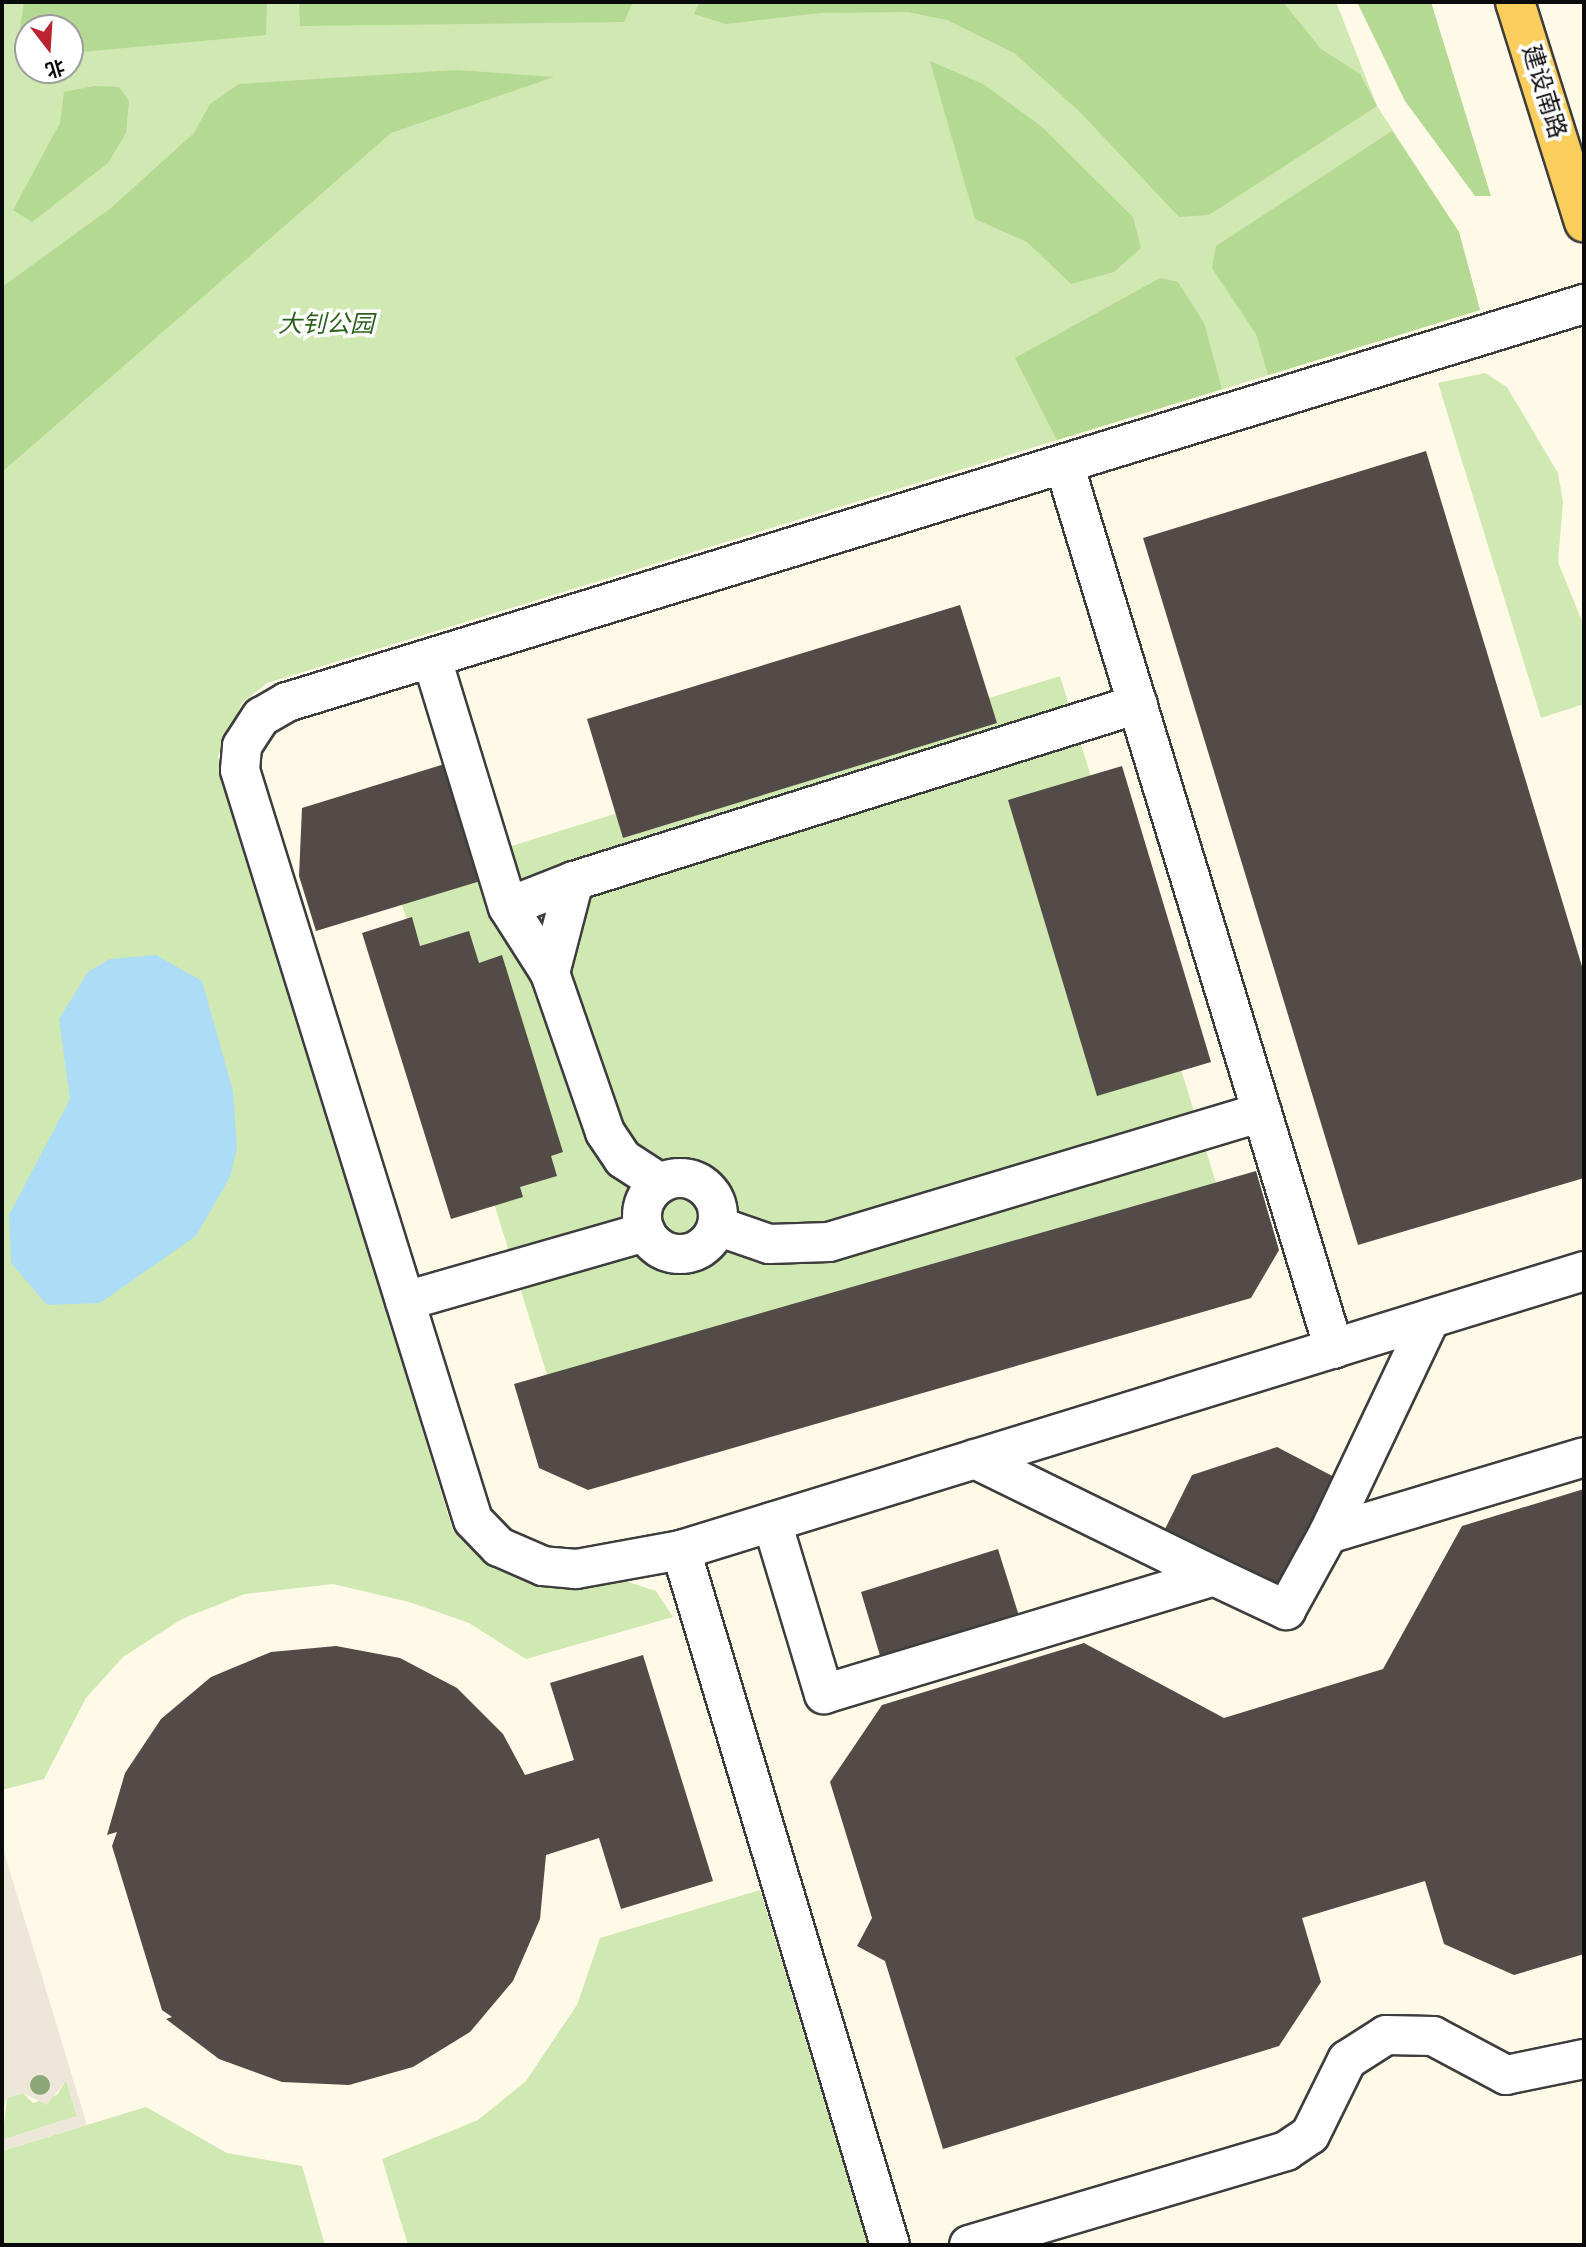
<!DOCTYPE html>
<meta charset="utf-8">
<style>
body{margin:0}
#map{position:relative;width:1586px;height:2247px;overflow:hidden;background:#fffae8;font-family:Spectral,"Noto Sans SC",serif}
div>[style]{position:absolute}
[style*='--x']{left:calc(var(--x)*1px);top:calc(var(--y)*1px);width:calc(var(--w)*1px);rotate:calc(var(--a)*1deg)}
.green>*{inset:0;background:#d0e8b2}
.forest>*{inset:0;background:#b4d992}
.plaza>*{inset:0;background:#ede7d9}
.water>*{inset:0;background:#adddf6}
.building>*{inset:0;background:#534b47}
.roads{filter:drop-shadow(2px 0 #3d3d3d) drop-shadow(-2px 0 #3d3d3d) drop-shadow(0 2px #3d3d3d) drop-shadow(0 -2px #3d3d3d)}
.minor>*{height:38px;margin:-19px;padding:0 19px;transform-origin:19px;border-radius:19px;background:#fff}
.minor>.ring{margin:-19px;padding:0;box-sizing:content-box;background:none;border:38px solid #fff;border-radius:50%}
.major>*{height:38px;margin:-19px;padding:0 19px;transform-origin:19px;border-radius:19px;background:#face5d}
.trees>*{width:20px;height:20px;margin:-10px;border-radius:50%;background:#8ba677}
span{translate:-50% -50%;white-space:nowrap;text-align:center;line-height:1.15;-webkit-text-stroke:7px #fff;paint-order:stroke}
.street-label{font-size:24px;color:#0a0a0a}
.park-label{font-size:24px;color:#2c611b;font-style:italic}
.frame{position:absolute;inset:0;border:4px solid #0a0a0a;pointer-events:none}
.north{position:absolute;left:14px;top:14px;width:70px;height:70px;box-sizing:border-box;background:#fff;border:2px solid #9d9d9d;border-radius:50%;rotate:163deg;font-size:19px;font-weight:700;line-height:28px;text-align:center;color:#0a0a0a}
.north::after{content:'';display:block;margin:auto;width:24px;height:32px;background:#ba232f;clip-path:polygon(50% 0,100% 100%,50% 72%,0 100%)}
</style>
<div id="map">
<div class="green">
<i style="clip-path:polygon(evenodd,2px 2px,1336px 2px,1377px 106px,1459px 232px,1480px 310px,267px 683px,242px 703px,218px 756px,453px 1531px,493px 1568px,547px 1586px,619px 1579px,656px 1591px,673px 1617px,526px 1659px,469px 1623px,409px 1602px,333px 1584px,245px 1594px,182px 1619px,123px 1657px,86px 1698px,44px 1779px,2px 1790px,2px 2px,28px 28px,70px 28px,70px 70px,28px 70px,28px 28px)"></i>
<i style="clip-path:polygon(1485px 373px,1507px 387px,1558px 473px,1563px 502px,1558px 562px,1584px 626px,1584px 704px,1541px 718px,1438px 383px)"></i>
<i style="clip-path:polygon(1060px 676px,1220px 1196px,555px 1401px,395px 882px)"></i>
<i style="clip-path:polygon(760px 1890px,868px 2245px,408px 2245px,382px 2159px,478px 2120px,526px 2081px,577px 2005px,600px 1938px)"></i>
<i style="clip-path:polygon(66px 2080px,77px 2116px,2px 2140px,7px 2098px,23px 2093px,33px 2103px,57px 2095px)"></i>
<i style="clip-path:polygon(146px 2107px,227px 2153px,302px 2166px,325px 2245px,2px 2245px,2px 2151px)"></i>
</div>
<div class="forest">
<i style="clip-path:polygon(24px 2px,267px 2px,266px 35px,70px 53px,70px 28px,28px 28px,28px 57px,16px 58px)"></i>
<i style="clip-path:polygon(299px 2px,633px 2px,624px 22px,300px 26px)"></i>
<i style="clip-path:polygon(700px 2px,1283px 2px,1321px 49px,1360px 74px,1377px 106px,1209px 215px,1179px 217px,1079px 111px,1014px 53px,947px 20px,908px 12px,821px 13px,726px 24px,694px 14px)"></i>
<i style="clip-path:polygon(1357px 2px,1431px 2px,1491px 196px,1475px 196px,1405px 101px)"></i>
<i style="clip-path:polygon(930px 61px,983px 84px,1041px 126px,1133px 217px,1141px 248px,1114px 272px,1071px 284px,1027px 242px,975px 219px)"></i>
<i style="clip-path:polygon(456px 70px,554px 77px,391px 133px,2px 472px,2px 287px,111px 208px,194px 133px,210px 104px,239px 84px)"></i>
<i style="clip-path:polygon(94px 86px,119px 87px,129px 101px,126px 133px,108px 163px,32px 222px,13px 210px,60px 123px,64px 92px)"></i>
<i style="clip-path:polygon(1392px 131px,1459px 232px,1480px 310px,1268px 375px,1256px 334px,1212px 268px,1216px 246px)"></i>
<i style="clip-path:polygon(1160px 278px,1178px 282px,1204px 323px,1222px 389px,1057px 440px,1015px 358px)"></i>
</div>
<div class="plaza">
<i style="clip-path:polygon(2px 1845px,87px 2125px,2px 2151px,2px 2140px,77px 2116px,66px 2080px,47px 2105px,23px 2093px,7px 2098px,2px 2113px)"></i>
</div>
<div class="water">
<i style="clip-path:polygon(156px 955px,202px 981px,233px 1091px,237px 1148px,230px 1177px,196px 1236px,100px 1303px,47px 1305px,11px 1263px,9px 1215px,70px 1099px,59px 1019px,88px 972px,110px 959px)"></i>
</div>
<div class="building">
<i style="clip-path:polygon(1426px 451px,1584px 973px,1584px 1178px,1358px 1245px,1143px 538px)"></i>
<i style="clip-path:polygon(960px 605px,997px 723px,623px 838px,587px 719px)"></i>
<i style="clip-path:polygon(451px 762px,487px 879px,316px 931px,299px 876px,302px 808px)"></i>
<i style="clip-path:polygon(1122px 766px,1211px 1062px,1097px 1096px,1008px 800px)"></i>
<i style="clip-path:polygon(412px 917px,420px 946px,469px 931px,479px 963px,502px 955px,563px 1152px,551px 1156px,557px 1176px,520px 1187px,523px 1197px,451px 1219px,362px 933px)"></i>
<i style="clip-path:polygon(1256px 1171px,1279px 1250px,1251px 1298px,588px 1490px,539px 1468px,514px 1384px)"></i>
<i style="clip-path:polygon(1277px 1447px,1340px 1480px,1280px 1597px,1161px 1537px,1192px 1475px)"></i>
<i style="clip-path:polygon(1584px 1489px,1584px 1954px,1514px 1975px,1444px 1944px,1425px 1881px,1302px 1918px,1321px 1982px,1279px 2046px,943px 2149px,885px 1961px,857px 1946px,872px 1918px,830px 1782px,882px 1705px,1084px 1643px,1224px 1718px,1383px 1669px,1462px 1526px)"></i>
<i style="clip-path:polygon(998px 1549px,1019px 1616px,881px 1659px,861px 1592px)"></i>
<i style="clip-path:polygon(336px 1646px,400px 1658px,457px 1688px,503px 1734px,525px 1775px,574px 1760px,550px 1683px,643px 1655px,713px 1881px,621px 1909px,599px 1838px,546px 1855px,540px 1919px,513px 1981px,470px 2032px,413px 2067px,349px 2085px,282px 2082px,219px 2059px,166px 2019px,172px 2017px,162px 2010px,112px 1846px,117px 1832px,107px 1835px,125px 1773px,161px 1719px,211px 1677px,271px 1652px)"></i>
</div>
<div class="roads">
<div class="minor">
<i style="--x:1064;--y:464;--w:925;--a:73.03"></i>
<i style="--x:432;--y:659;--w:259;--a:73"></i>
<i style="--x:550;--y:973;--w:95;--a:-75.4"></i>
<i class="ring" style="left:642px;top:1178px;width:38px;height:38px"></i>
<i style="--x:660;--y:1183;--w:44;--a:-147"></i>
<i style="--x:623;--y:1159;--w:32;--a:-124"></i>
<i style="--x:605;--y:1132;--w:168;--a:-109.1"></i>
<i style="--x:550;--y:973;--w:78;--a:-122.5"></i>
<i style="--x:508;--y:907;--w:71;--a:-21.5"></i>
<i style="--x:574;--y:881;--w:591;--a:-17.42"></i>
<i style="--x:717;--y:1226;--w:55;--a:19.1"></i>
<i style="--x:769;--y:1244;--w:60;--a:-1.9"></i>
<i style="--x:829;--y:1242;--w:452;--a:-16.7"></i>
<i style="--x:405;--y:1301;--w:250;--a:-16"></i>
<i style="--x:975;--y:1459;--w:266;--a:26.1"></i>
<i style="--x:772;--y:1522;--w:180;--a:73.2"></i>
<i style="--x:824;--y:1694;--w:407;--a:-16.8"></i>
<i style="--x:1214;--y:1576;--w:80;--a:25.3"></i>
<i style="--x:1286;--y:1610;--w:87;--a:-61.1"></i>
<i style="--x:1328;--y:1534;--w:267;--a:-16.7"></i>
<i style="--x:1328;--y:1534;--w:238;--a:-64.6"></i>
<i style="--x:681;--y:1550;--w:945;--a:-17.17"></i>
<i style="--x:890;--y:2245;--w:726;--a:-106.74"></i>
<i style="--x:681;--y:1550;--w:107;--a:169.7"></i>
<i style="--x:576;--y:1569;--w:33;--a:-175"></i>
<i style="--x:543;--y:1566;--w:48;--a:-156.6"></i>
<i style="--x:499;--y:1547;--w:37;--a:-134"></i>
<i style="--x:473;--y:1520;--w:785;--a:-107.26"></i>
<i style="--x:240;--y:770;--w:24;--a:-85"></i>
<i style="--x:242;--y:746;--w:35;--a:-57"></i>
<i style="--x:261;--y:717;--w:30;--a:-30"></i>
<i style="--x:287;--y:702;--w:1357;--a:-17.06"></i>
<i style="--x:969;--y:2245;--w:331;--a:-16.5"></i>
<i style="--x:1286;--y:2151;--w:29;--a:-34"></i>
<i style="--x:1310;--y:2135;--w:84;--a:-63.7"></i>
<i style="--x:1347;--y:2060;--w:46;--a:-32.7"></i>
<i style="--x:1386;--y:2035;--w:47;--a:1.2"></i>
<i style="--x:1433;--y:2036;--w:83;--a:28.1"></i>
<i style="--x:1506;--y:2075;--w:80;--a:-11.6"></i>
</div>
<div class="major">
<i style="--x:1515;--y:2;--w:231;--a:72.6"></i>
</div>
</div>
<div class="trees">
<i style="left:40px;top:2085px"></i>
</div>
<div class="street-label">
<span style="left:1543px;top:92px;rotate:73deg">建设南路</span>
</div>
<div class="park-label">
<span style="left:326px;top:326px">大钊公园</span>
</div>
<div class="frame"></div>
<div class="north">北</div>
</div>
